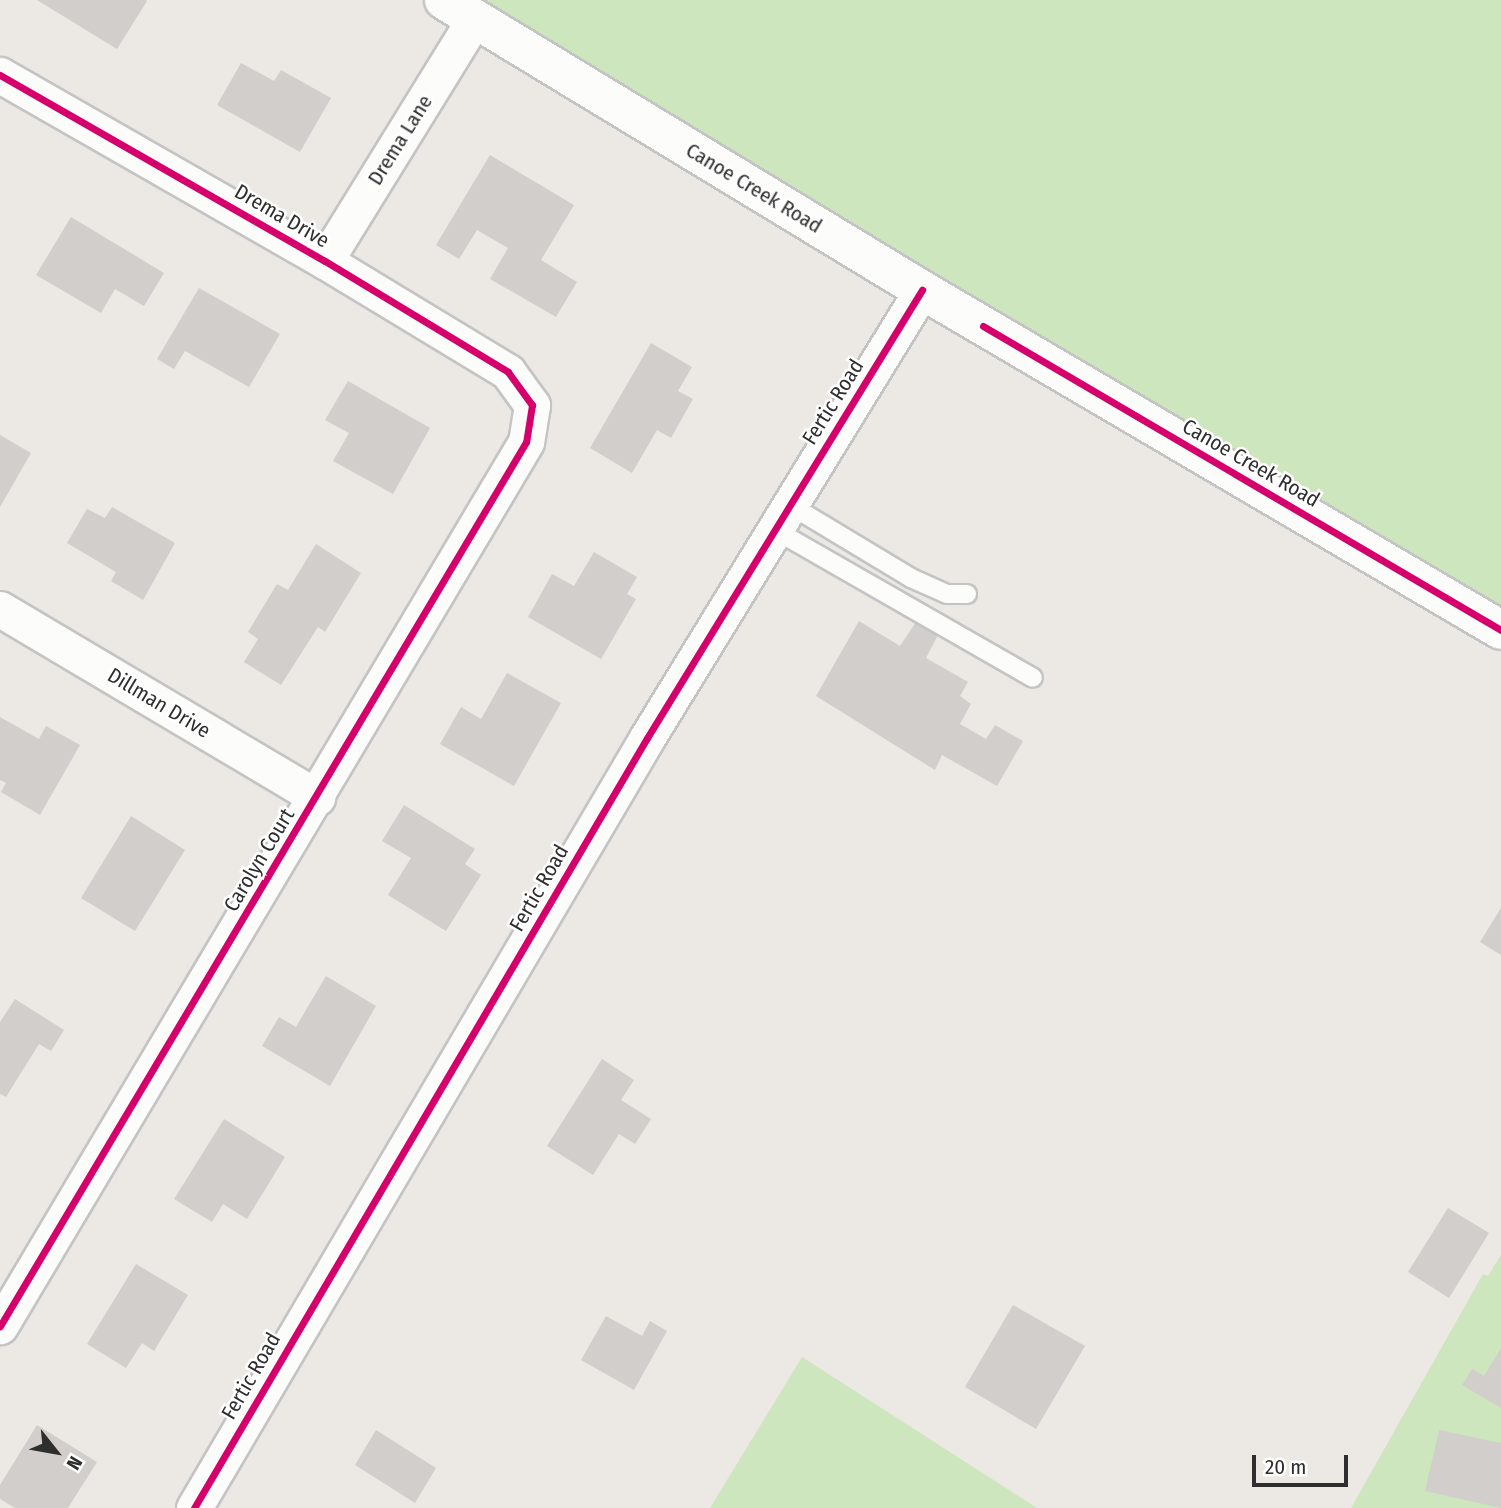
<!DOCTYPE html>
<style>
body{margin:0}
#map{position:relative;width:1501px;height:1508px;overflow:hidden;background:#ece8e4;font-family:"Fira Sans Condensed",sans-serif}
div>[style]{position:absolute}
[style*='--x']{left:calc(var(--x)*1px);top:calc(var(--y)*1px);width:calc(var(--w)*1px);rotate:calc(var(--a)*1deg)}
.green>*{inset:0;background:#cee6be}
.building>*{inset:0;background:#d1cecb}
.roads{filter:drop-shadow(2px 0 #c5c4c5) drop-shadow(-2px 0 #c5c4c5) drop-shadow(0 2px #c5c4c5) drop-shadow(0 -2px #c5c4c5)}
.service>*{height:18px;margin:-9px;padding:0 9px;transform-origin:9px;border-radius:9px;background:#fcfcfb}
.minor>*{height:35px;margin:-17.5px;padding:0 17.5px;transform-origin:17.5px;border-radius:17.5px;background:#fcfcfb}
.secondary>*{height:38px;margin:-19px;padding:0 19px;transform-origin:19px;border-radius:19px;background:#fcfcfb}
.cycleway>*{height:7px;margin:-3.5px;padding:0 3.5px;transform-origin:3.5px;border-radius:3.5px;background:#d6006c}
span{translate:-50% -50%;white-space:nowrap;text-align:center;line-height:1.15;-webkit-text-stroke:5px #fff;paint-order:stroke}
.street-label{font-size:21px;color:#2e2e2e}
.north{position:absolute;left:21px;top:1417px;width:70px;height:70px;-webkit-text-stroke:5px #fff;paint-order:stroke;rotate:121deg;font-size:19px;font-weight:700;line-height:28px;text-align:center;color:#2e2e2e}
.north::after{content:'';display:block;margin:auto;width:24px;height:32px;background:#2e2e2e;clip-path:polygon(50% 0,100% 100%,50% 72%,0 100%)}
.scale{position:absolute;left:1252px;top:1455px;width:96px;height:32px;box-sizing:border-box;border:4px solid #2e2e2e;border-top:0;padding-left:9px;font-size:21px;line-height:24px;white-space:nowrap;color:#2e2e2e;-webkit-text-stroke:5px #fff;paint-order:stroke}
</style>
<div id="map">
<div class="green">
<i style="clip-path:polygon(476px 0,1501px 0,1501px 610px,931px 276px)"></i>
<i style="clip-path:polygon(1501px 1255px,1501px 1508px,1351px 1508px,1483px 1274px,1488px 1276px)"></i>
<i style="clip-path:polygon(802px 1357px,1037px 1508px,710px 1508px)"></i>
</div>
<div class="building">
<i style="clip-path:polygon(37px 0,146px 0,147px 1px,117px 49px)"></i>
<i style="clip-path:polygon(241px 63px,274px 81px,281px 70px,331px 98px,300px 152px,217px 105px)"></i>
<i style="clip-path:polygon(490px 155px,574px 205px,541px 260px,577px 282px,556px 317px,490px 279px,508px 248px,477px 230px,459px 259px,436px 245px)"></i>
<i style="clip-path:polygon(71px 217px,164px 273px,144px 306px,115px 289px,101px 313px,36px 275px)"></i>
<i style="clip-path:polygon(199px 288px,280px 334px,249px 387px,185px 351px,174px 369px,157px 359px)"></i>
<i style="clip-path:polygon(651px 343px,692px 367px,678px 391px,693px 399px,671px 438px,657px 430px,632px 473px,590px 448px)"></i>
<i style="clip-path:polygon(348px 381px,430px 428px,393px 494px,333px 461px,349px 433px,325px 420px)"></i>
<i style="clip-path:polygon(0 435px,31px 453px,0 507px)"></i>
<i style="clip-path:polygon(112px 507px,175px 543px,143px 600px,111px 581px,116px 572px,67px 543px,87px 509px,105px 518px)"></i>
<i style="clip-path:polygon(316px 544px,361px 573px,325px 632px,318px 627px,281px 685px,244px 662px,258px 639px,248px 632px,277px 584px,288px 590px)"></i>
<i style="clip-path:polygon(594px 552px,637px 577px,627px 594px,636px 599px,601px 659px,528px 617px,552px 574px,574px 586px)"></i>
<i style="clip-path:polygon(918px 619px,940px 631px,926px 658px,968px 682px,960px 696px,971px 704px,960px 724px,986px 739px,995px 725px,1023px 741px,997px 786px,942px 755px,935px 770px,816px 696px,859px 621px,900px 646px)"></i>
<i style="clip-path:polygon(507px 673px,561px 703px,514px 786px,440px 744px,461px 707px,481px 719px)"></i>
<i style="clip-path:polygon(0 717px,39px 739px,46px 726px,80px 745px,40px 815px,1px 792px,6px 783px,0 780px)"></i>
<i style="clip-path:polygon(404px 805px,475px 849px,465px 864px,481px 875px,446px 931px,388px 895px,411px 858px,382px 841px)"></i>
<i style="clip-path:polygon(131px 816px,185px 850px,135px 931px,81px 898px)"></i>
<i style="clip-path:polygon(1501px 908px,1501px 955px,1480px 942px)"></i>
<i style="clip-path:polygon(326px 976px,376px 1006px,330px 1086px,262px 1046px,279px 1017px,296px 1027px)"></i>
<i style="clip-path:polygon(15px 999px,64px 1030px,51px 1051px,39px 1044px,6px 1097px,0 1094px,0 1022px)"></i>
<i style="clip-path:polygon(602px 1059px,634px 1080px,621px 1100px,651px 1119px,635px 1144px,619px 1134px,593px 1175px,547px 1146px)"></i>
<i style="clip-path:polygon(224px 1119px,285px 1157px,247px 1219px,223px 1204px,212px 1222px,174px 1199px)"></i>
<i style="clip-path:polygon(1448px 1208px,1489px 1233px,1449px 1298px,1408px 1272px)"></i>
<i style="clip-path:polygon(136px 1264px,188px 1295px,154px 1351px,142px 1343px,126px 1368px,87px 1344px)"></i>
<i style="clip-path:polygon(1013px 1305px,1085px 1346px,1036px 1429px,965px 1387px)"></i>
<i style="clip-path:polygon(606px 1316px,642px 1336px,650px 1321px,667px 1331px,634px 1390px,581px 1360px)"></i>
<i style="clip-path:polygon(1501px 1348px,1501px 1408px,1462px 1385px,1472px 1369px,1484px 1376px)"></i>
<i style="clip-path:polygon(37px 1425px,97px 1462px,68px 1508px,15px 1508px,0 1499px,0 1485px)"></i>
<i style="clip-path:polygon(376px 1430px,436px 1468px,415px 1503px,355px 1465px)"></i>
<i style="clip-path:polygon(1439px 1430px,1501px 1443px,1501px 1508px,1425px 1491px)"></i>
</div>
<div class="roads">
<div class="service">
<i style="--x:790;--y:505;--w:141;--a:31.1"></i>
<i style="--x:911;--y:578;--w:39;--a:24"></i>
<i style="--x:947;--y:594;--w:20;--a:0"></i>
<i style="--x:775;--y:530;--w:297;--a:29.8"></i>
</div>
<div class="minor">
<i style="--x:0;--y:75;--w:374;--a:29.8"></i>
<i style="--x:325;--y:261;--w:214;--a:31.2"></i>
<i style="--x:508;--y:372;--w:41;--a:54"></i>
<i style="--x:532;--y:405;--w:37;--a:99"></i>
<i style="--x:526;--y:442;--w:1029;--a:120.75"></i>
<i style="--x:325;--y:261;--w:286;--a:-58.3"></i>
<i style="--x:0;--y:609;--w:369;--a:30.7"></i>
<i style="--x:194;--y:1508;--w:893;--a:-59.53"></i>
<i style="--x:647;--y:738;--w:526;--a:-58.46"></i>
</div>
<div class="secondary">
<i style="--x:444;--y:0;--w:559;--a:31.24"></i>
<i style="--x:922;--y:290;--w:671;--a:30.42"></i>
</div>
</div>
<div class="cycleway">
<i style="--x:0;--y:75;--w:374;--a:29.8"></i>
<i style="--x:325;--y:261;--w:214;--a:31.2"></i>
<i style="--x:508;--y:372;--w:41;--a:54"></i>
<i style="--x:532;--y:405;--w:37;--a:99"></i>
<i style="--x:526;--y:442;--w:1029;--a:120.75"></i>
<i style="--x:983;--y:326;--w:601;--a:30.41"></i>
<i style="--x:194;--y:1508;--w:893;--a:-59.53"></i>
<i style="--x:647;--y:738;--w:526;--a:-58.46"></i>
</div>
<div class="street-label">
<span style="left:400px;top:140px;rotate:-58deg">Drema Lane</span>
<span style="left:754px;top:188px;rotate:31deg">Canoe Creek Road</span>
<span style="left:282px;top:216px;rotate:30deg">Drema Drive</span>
<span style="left:833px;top:402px;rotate:-58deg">Fertic Road</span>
<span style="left:1251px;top:463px;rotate:30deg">Canoe Creek Road</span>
<span style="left:159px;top:703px;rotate:31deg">Dillman Drive</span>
<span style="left:259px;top:860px;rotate:-59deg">Carolyn Court</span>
<span style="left:539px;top:888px;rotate:-60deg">Fertic Road</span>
<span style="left:251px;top:1376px;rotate:-60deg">Fertic Road</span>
</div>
<div class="north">N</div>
<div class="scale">20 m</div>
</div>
